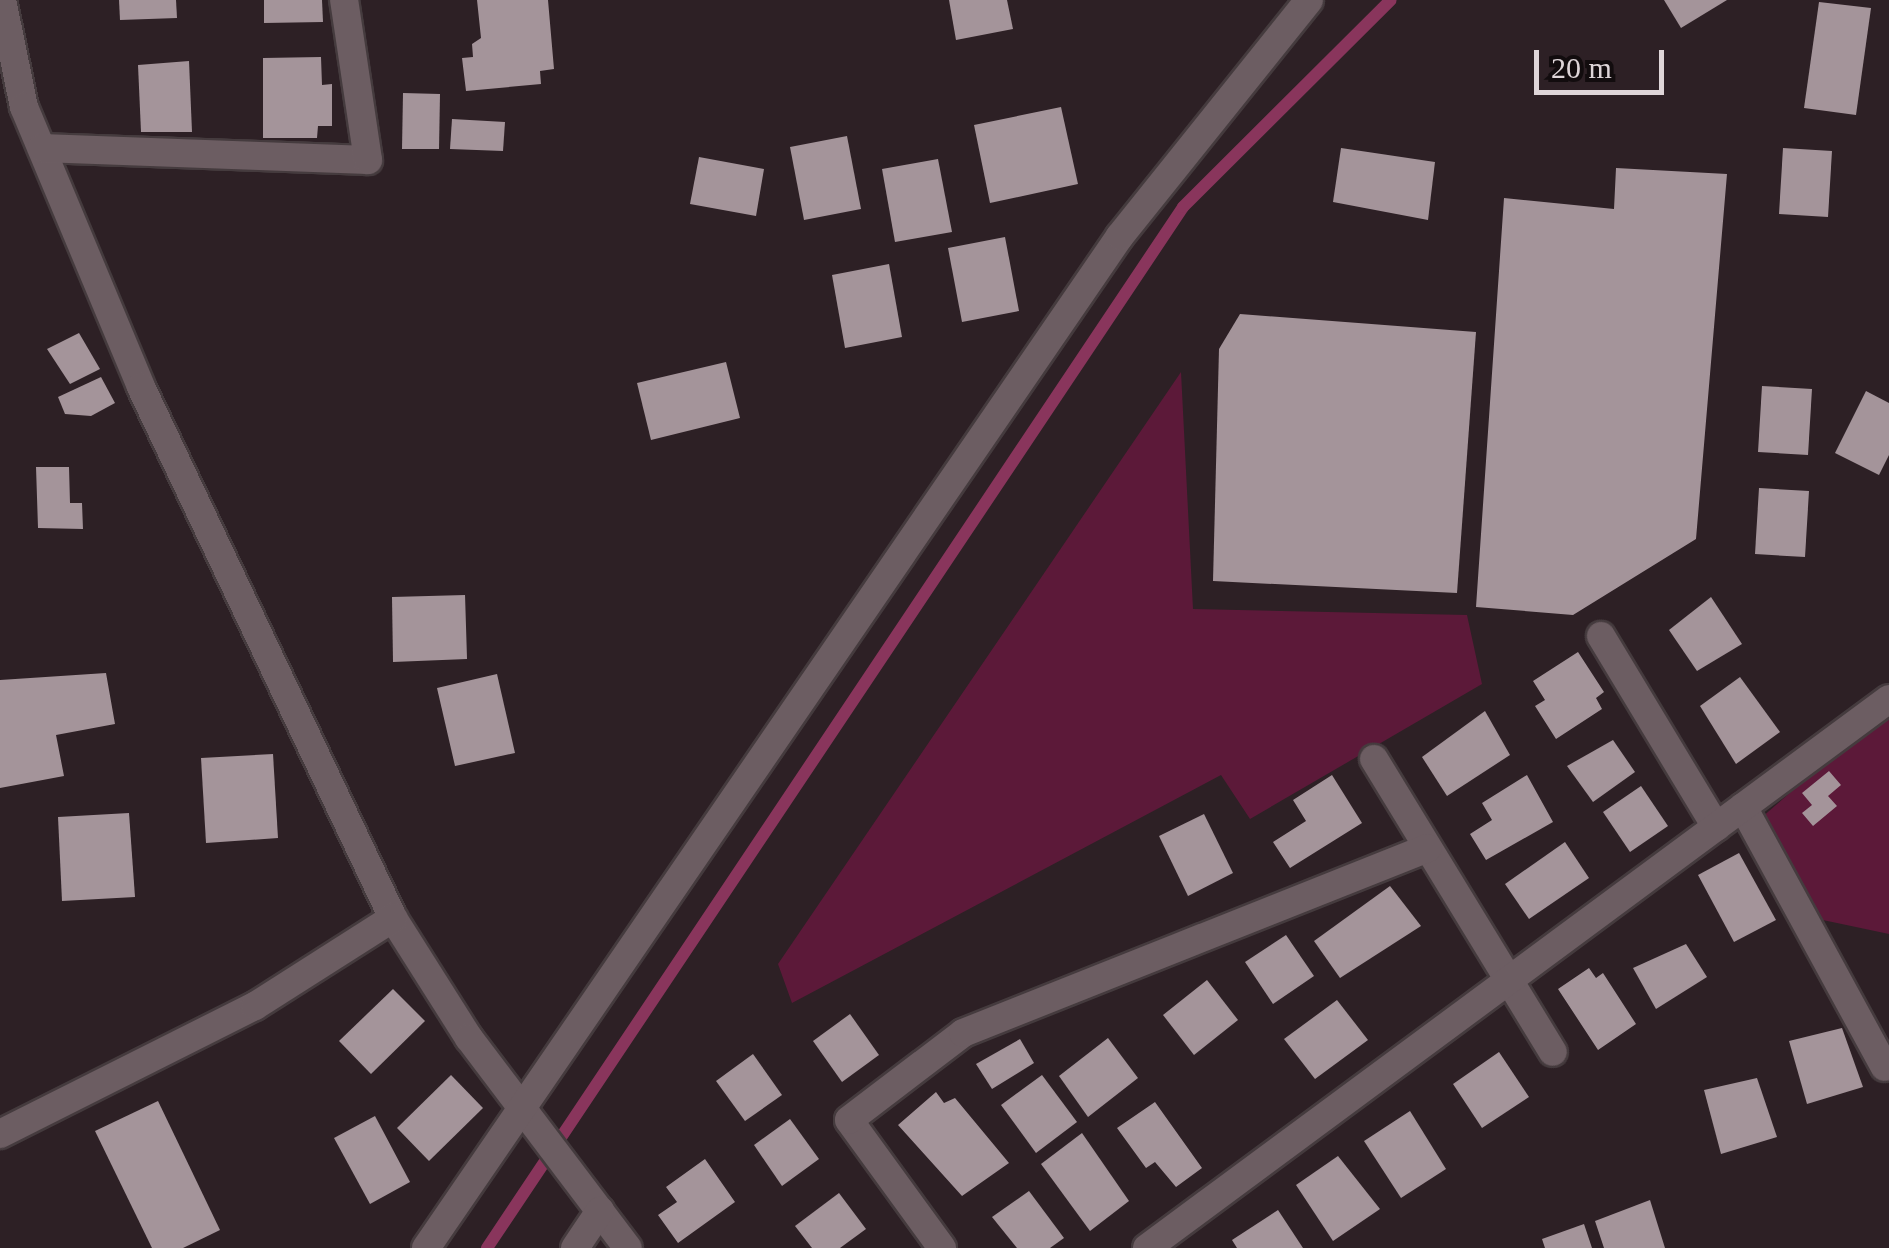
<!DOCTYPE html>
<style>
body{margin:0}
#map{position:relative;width:1889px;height:1248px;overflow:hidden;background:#2d2025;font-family:"Times New Roman",serif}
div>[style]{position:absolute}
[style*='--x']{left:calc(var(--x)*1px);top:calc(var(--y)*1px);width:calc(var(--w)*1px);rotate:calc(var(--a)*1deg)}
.green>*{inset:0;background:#5c1939}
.stream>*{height:12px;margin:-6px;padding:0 6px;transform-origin:6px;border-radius:6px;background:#89355c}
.building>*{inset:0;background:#a4949a}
.roads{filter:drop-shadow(2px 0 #453b3e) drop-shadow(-2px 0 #453b3e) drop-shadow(0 2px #453b3e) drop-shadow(0 -2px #453b3e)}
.minor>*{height:28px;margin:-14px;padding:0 14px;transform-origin:14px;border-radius:14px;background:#6c5d62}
span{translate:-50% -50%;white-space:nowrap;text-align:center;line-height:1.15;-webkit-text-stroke:10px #120c0e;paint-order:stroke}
.scale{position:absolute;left:1534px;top:50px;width:130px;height:45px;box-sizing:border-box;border:5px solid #ded5d8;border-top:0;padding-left:12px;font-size:30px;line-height:35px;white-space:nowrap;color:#ded5d8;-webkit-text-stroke:8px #120c0e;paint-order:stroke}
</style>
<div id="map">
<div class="green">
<i style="clip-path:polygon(1181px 372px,1193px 609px,1467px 615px,1482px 684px,1250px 819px,1221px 775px,792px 1003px,778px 964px)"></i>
<i style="clip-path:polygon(1889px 706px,1889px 934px,1818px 919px,1753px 825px)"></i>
</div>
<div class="stream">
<i style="--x:487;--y:1248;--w:1252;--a:-56.23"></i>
<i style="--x:1183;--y:207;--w:293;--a:-44.9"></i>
</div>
<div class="building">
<i style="clip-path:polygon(119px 0,176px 0,177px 18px,120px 20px)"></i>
<i style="clip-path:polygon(264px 0,322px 0,323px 22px,264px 23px)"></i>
<i style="clip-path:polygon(477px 0,548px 0,554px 69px,540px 71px,541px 84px,466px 91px,462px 58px,473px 57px,472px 44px,481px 38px)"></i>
<i style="clip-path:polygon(949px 0,1007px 0,1013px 29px,956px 40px)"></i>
<i style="clip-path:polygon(1664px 0,1727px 0,1681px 28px)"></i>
<i style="clip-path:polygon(1819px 2px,1871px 8px,1856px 115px,1804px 108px)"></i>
<i style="clip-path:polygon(321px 57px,322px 85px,332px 84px,332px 126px,318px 126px,317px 138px,263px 138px,263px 58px)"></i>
<i style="clip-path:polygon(189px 61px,192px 132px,141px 132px,138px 65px)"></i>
<i style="clip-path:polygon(403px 93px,440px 94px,439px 149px,402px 149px)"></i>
<i style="clip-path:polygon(1061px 107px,1078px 184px,990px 203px,974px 125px)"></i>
<i style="clip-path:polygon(452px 119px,505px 122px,503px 151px,450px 149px)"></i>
<i style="clip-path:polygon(847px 136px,861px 209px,804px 220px,790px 147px)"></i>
<i style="clip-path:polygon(1341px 148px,1435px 162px,1428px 220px,1333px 202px)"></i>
<i style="clip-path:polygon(1783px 148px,1832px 151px,1828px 217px,1779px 214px)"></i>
<i style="clip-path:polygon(699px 157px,764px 169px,756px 216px,690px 204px)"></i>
<i style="clip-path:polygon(938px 159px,952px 232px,895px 242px,882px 169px)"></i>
<i style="clip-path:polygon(1616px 168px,1727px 174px,1696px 539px,1573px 615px,1476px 607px,1504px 198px,1614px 209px)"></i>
<i style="clip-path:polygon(1005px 237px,1019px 311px,962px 322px,948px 248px)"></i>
<i style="clip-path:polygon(889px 264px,902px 337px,845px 348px,832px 275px)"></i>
<i style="clip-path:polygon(1240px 314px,1476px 332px,1457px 593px,1213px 581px,1219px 349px)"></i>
<i style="clip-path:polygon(79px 333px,100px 369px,70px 384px,47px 349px)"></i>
<i style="clip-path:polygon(726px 362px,740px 418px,651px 440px,637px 383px)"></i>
<i style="clip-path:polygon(101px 377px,115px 403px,91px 416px,65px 414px,58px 397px)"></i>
<i style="clip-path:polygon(1762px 386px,1812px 389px,1808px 455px,1758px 452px)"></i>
<i style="clip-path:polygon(1866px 391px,1889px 403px,1889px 455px,1879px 475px,1835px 453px)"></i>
<i style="clip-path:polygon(36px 467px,69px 467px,70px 503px,82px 503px,83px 529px,38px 528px)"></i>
<i style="clip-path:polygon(1759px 488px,1809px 491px,1805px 557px,1755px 554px)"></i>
<i style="clip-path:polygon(465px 595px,467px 659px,393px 662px,392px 597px)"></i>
<i style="clip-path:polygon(1711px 597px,1742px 644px,1697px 671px,1669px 630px)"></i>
<i style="clip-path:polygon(1578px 652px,1604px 692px,1596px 698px,1602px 709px,1556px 739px,1535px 706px,1545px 700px,1533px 681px)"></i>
<i style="clip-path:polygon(106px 673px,115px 724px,56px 735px,64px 776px,0 788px,0 680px)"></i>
<i style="clip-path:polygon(497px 674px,515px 753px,455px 766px,437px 688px)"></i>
<i style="clip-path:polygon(1740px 677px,1780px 732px,1736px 764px,1700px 706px)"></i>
<i style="clip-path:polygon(1485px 711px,1510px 755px,1447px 796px,1422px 757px)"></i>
<i style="clip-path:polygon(1613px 740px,1635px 772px,1593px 802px,1567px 766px)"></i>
<i style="clip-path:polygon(273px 754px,278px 838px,206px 843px,201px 758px)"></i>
<i style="clip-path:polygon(1829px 771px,1841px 785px,1828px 796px,1837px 806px,1813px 826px,1802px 813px,1812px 805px,1802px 793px)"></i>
<i style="clip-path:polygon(1332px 775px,1362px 823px,1290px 868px,1273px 842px,1306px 821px,1293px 800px)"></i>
<i style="clip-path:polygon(1527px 775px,1553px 822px,1486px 860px,1470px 834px,1492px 820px,1482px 803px)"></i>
<i style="clip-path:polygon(1641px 786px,1668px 826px,1630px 852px,1603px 812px)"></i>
<i style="clip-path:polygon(129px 813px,135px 897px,62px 901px,58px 817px)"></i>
<i style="clip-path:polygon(1204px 814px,1233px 873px,1188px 896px,1159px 836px)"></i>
<i style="clip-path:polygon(1565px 842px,1589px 878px,1529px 919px,1505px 884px)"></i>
<i style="clip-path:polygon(1739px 853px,1776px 920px,1734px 942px,1698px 875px)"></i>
<i style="clip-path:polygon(1390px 886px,1421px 926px,1340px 978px,1314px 941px)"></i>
<i style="clip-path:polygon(1286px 935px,1314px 976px,1273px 1004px,1245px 962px)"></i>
<i style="clip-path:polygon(1686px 944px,1707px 977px,1656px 1009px,1633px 968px)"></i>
<i style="clip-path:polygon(1589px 968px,1596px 978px,1603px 973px,1636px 1024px,1598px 1050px,1558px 989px)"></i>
<i style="clip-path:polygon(1207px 980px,1238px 1020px,1194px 1055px,1163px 1015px)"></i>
<i style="clip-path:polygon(393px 989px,425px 1021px,371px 1074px,339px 1041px)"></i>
<i style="clip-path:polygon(1337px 1000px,1368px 1040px,1315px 1079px,1284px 1039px)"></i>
<i style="clip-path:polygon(850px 1014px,879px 1055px,842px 1082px,813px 1041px)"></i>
<i style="clip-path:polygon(1842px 1028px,1863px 1087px,1807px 1104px,1789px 1041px)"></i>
<i style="clip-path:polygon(1108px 1038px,1138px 1078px,1088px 1117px,1059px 1076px)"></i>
<i style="clip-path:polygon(1020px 1039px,1034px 1063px,992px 1089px,976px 1064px)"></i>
<i style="clip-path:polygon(1499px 1052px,1529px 1097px,1482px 1128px,1453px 1084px)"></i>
<i style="clip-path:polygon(753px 1054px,782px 1095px,745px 1121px,716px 1081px)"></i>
<i style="clip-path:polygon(451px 1075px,483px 1108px,429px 1161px,397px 1128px)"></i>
<i style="clip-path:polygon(1042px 1075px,1077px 1122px,1036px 1153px,1001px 1105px)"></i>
<i style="clip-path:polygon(1757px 1078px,1777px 1137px,1721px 1154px,1704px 1090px)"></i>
<i style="clip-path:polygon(936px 1092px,944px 1103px,955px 1098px,1009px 1163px,962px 1196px,898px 1125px)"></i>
<i style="clip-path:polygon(158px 1101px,220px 1230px,183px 1248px,152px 1248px,95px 1131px)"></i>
<i style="clip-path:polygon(1155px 1102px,1202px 1168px,1176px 1187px,1155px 1162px,1146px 1168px,1117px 1128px)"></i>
<i style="clip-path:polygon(1410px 1111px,1446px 1169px,1401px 1198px,1364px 1141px)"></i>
<i style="clip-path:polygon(375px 1116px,410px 1182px,370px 1204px,334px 1138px)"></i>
<i style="clip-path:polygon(790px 1119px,819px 1159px,782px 1186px,754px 1145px)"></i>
<i style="clip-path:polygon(1082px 1133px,1129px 1201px,1090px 1231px,1041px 1164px)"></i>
<i style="clip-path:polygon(1338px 1156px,1380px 1209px,1333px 1241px,1296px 1185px)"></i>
<i style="clip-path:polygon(705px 1159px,735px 1202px,678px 1243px,658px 1215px,677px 1202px,666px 1187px)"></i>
<i style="clip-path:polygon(1029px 1191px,1064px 1238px,1050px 1248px,1017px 1248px,992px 1217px)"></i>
<i style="clip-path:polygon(839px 1193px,866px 1229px,840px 1248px,812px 1248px,795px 1226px)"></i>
<i style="clip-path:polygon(1650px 1200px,1665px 1248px,1604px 1248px,1595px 1221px)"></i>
<i style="clip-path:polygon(1278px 1210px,1303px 1248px,1237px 1248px,1232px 1240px)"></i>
<i style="clip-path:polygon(1584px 1224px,1592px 1248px,1545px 1248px,1542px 1239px)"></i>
</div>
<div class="roads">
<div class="minor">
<i style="--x:2;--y:0;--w:109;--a:78.4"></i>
<i style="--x:24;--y:107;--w:303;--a:67.3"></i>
<i style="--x:141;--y:387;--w:588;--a:64.61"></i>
<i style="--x:393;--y:918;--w:142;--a:57.7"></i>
<i style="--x:469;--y:1038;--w:263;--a:52.9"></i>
<i style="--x:42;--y:148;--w:326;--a:2.1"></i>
<i style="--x:368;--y:160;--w:162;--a:-98.5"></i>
<i style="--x:1601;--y:636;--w:223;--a:58.9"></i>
<i style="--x:1374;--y:759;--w:343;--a:58.6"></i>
<i style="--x:1743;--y:807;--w:296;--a:61.4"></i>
<i style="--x:0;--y:1134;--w:285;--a:-26.7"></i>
<i style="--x:255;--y:1006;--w:164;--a:-32.5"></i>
<i style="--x:426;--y:1248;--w:1227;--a:-55.56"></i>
<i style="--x:1120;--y:236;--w:302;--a:-51.3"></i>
<i style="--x:575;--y:1248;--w:45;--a:-56"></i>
<i style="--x:942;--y:1248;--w:158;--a:-126"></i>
<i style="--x:849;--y:1120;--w:143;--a:-37.3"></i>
<i style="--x:963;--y:1033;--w:500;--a:-21.7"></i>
<i style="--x:1147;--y:1248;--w:923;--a:-36.5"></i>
</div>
</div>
<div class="scale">20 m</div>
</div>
